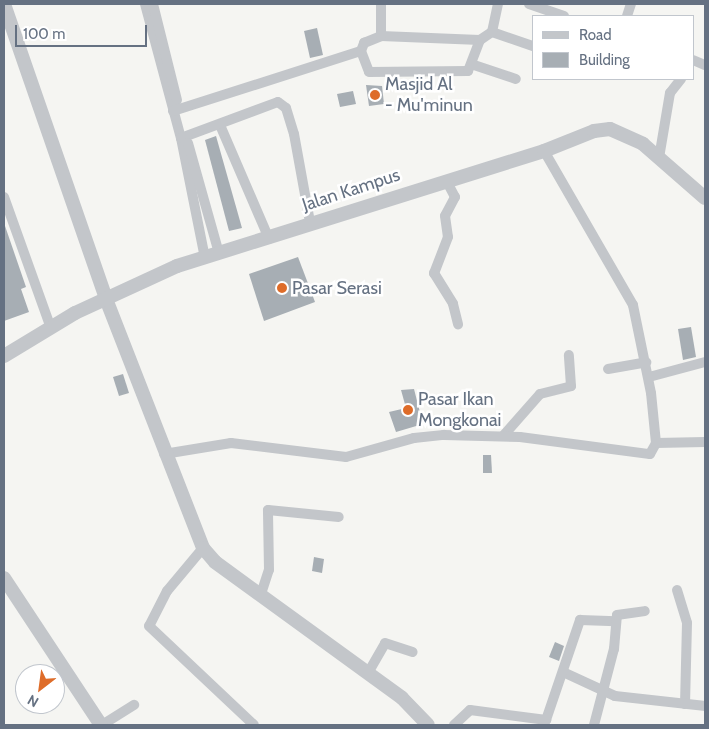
<!DOCTYPE html>
<style>
body{margin:0}
#map{position:relative;width:709px;height:729px;overflow:hidden;background:#f5f5f2;font-family:Cabin,sans-serif}
div>[style]{position:absolute}
[style*='--x']{left:calc(var(--x)*1px);top:calc(var(--y)*1px);width:calc(var(--w)*1px);rotate:calc(var(--a)*1deg)}
.building>*{inset:0;background:#a7aeb4}
.minor>*{height:10px;margin:-5px;padding:0 5px;transform-origin:5px;border-radius:5px;background:#c3c6ca}
.tertiary>*{height:14px;margin:-7px;padding:0 7px;transform-origin:7px;border-radius:7px;background:#c3c6ca}
.dots>*{width:14px;height:14px;translate:-50% -50%;box-sizing:border-box;border:2px solid #fff;border-radius:50%}
span{translate:-50% -50%;white-space:nowrap;text-align:center;line-height:1.15;-webkit-text-stroke:5px #fff;paint-order:stroke}
.poi-label{font-size:18px;color:#657182}
.left{translate:0 -50%;text-align:left}
.street-label{font-size:18px;color:#657182}
.frame{position:absolute;inset:0;border:5px solid #657182;pointer-events:none}
.legend{position:absolute;left:532px;top:15px;width:162px;height:65px;box-sizing:border-box;background:#fff;border:1px solid #c1c6cd;margin:0;padding:6px 9px;list-style:none;font-size:15px;color:#657182}
.legend li{display:flex;align-items:center;gap:10px;height:25px}
.legend b{width:25px;border:1px solid #c1c6cd}
.north{position:absolute;left:15px;top:664px;width:50px;height:50px;box-sizing:border-box;background:#fff;border:1px solid #c1c6cd;border-radius:50%;rotate:210deg;font-size:14px;font-weight:700;line-height:20px;text-align:center;color:#657182}
.north::after{content:'';display:block;margin:auto;width:18px;height:22px;background:#de6c29;clip-path:polygon(50% 0,100% 100%,50% 72%,0 100%)}
.scale{position:absolute;left:15px;top:25px;width:132px;height:22px;box-sizing:border-box;border:2px solid #657182;border-top:0;padding-left:6px;font-size:15px;line-height:18px;white-space:nowrap;color:#657182;-webkit-text-stroke:4px #fff;paint-order:stroke}
</style>
<div id="map">
<div class="building">
<i style="clip-path:polygon(317px 28px,323px 55px,310px 58px,304px 31px)"></i>
<i style="clip-path:polygon(366px 85px,382px 86px,384px 104px,369px 106px)"></i>
<i style="clip-path:polygon(353px 91px,356px 104px,340px 107px,337px 94px)"></i>
<i style="clip-path:polygon(216px 136px,242px 228px,229px 231px,205px 140px)"></i>
<i style="clip-path:polygon(4px 223px,26px 287px,21px 289px,29px 312px,4px 321px)"></i>
<i style="clip-path:polygon(298px 257px,315px 302px,264px 321px,249px 274px)"></i>
<i style="clip-path:polygon(691px 327px,696px 357px,683px 360px,678px 329px)"></i>
<i style="clip-path:polygon(123px 374px,129px 393px,119px 396px,113px 377px)"></i>
<i style="clip-path:polygon(414px 389px,423px 424px,396px 432px,389px 412px,406px 408px,401px 390px)"></i>
<i style="clip-path:polygon(483px 455px,491px 455px,492px 473px,483px 473px)"></i>
<i style="clip-path:polygon(314px 557px,324px 559px,322px 573px,312px 571px)"></i>
<i style="clip-path:polygon(555px 642px,564px 646px,559px 661px,549px 657px)"></i>
</div>
<div class="minor">
<i style="--x:145;--y:4;--w:139;--a:75"></i>
<i style="--x:181;--y:138;--w:122;--a:78.7"></i>
<i style="--x:153;--y:4;--w:99;--a:76"></i>
<i style="--x:529;--y:4;--w:37;--a:19"></i>
<i style="--x:627;--y:16;--w:13;--a:-72"></i>
<i style="--x:492;--y:32;--w:43;--a:18.9"></i>
<i style="--x:381;--y:36;--w:99;--a:2.3"></i>
<i style="--x:361;--y:51;--w:9;--a:-69"></i>
<i style="--x:364;--y:43;--w:18;--a:-22"></i>
<i style="--x:381;--y:36;--w:32;--a:-90"></i>
<i style="--x:693;--y:60;--w:13;--a:23"></i>
<i style="--x:474;--y:65;--w:44;--a:18.4"></i>
<i style="--x:173;--y:111;--w:197;--a:-17.7"></i>
<i style="--x:361;--y:51;--w:22;--a:69"></i>
<i style="--x:369;--y:72;--w:99;--a:-0.6"></i>
<i style="--x:468;--y:71;--w:33;--a:-69"></i>
<i style="--x:480;--y:40;--w:14;--a:-34"></i>
<i style="--x:492;--y:32;--w:29;--a:-78"></i>
<i style="--x:220;--y:125;--w:124;--a:66.7"></i>
<i style="--x:181;--y:138;--w:103;--a:-20.4"></i>
<i style="--x:278;--y:102;--w:10;--a:37"></i>
<i style="--x:286;--y:108;--w:27;--a:73"></i>
<i style="--x:294;--y:134;--w:89;--a:79.7"></i>
<i style="--x:188;--y:143;--w:114;--a:74.3"></i>
<i style="--x:659;--y:158;--w:66;--a:-80.4"></i>
<i style="--x:670;--y:93;--w:18;--a:-52"></i>
<i style="--x:447;--y:182;--w:17;--a:62"></i>
<i style="--x:455;--y:197;--w:21;--a:118"></i>
<i style="--x:445;--y:216;--w:21;--a:82"></i>
<i style="--x:448;--y:237;--w:39;--a:111"></i>
<i style="--x:434;--y:273;--w:36;--a:58"></i>
<i style="--x:453;--y:304;--w:21;--a:76"></i>
<i style="--x:4;--y:197;--w:139;--a:70.3"></i>
<i style="--x:608;--y:369;--w:39;--a:-10"></i>
<i style="--x:649;--y:377;--w:58;--a:-15"></i>
<i style="--x:503;--y:436;--w:56;--a:-48.6"></i>
<i style="--x:540;--y:394;--w:32;--a:-14"></i>
<i style="--x:571;--y:386;--w:31;--a:-94"></i>
<i style="--x:656;--y:443;--w:49;--a:-1.2"></i>
<i style="--x:164;--y:454;--w:68;--a:-9.3"></i>
<i style="--x:231;--y:443;--w:116;--a:6.9"></i>
<i style="--x:346;--y:457;--w:71;--a:-15.6"></i>
<i style="--x:414;--y:438;--w:30;--a:-6"></i>
<i style="--x:444;--y:435;--w:76;--a:1.5"></i>
<i style="--x:520;--y:437;--w:131;--a:7.5"></i>
<i style="--x:650;--y:454;--w:13;--a:-61"></i>
<i style="--x:656;--y:443;--w:50;--a:-95.7"></i>
<i style="--x:651;--y:393;--w:90;--a:-101.6"></i>
<i style="--x:633;--y:305;--w:178;--a:-120"></i>
<i style="--x:203;--y:548;--w:56;--a:129.9"></i>
<i style="--x:167;--y:591;--w:39;--a:117"></i>
<i style="--x:149;--y:626;--w:144;--a:43.3"></i>
<i style="--x:677;--y:590;--w:34;--a:73"></i>
<i style="--x:687;--y:623;--w:81;--a:91.4"></i>
<i style="--x:261;--y:594;--w:25;--a:-72"></i>
<i style="--x:269;--y:570;--w:60;--a:-91"></i>
<i style="--x:268;--y:510;--w:71;--a:5.6"></i>
<i style="--x:563;--y:672;--w:57;--a:24.8"></i>
<i style="--x:615;--y:696;--w:91;--a:6.3"></i>
<i style="--x:368;--y:673;--w:34;--a:-60"></i>
<i style="--x:385;--y:643;--w:29;--a:18"></i>
<i style="--x:102;--y:725;--w:38;--a:-32"></i>
<i style="--x:454;--y:725;--w:22;--a:-43"></i>
<i style="--x:470;--y:710;--w:77;--a:7.5"></i>
<i style="--x:546;--y:720;--w:106;--a:-71.2"></i>
<i style="--x:580;--y:620;--w:36;--a:2"></i>
<i style="--x:594;--y:725;--w:79;--a:-75.3"></i>
<i style="--x:614;--y:649;--w:34;--a:-85"></i>
<i style="--x:617;--y:615;--w:28;--a:-8"></i>
</div>
<div class="tertiary">
<i style="--x:4;--y:4;--w:312;--a:70.9"></i>
<i style="--x:106;--y:299;--w:267;--a:68.7"></i>
<i style="--x:203;--y:548;--w:18;--a:49"></i>
<i style="--x:215;--y:562;--w:231;--a:36"></i>
<i style="--x:402;--y:698;--w:37;--a:46"></i>
<i style="--x:4;--y:356;--w:83;--a:-31.2"></i>
<i style="--x:75;--y:313;--w:112;--a:-24.7"></i>
<i style="--x:177;--y:266;--w:385;--a:-17.4"></i>
<i style="--x:544;--y:151;--w:54;--a:-21.8"></i>
<i style="--x:594;--y:131;--w:16;--a:-7"></i>
<i style="--x:610;--y:129;--w:36;--a:24"></i>
<i style="--x:643;--y:144;--w:82;--a:41.1"></i>
<i style="--x:4;--y:578;--w:176;--a:56.6"></i>
</div>
<div class="dots">
<i style="left:375px;top:95px;background:#de6c29"></i>
<i style="left:282px;top:288px;background:#de6c29"></i>
<i style="left:408px;top:410px;background:#de6c29"></i>
</div>
<div class="poi-label">
<span class="left" style="left:385px;top:95px">Masjid Al<br>- Mu'minun</span>
<span class="left" style="left:292px;top:288px">Pasar Serasi</span>
<span class="left" style="left:418px;top:410px">Pasar Ikan<br>Mongkonai</span>
</div>
<div class="street-label">
<span style="left:351px;top:190px;rotate:-18deg">Jalan Kampus</span>
</div>
<div class="frame"></div>
<ul class="legend">
<li><b style="height:6px;background:#c3c6ca"></b>Road</li>
<li><b style="height:14px;background:#a7aeb4"></b>Building</li>
</ul>
<div class="north">N</div>
<div class="scale">100 m</div>
</div>
